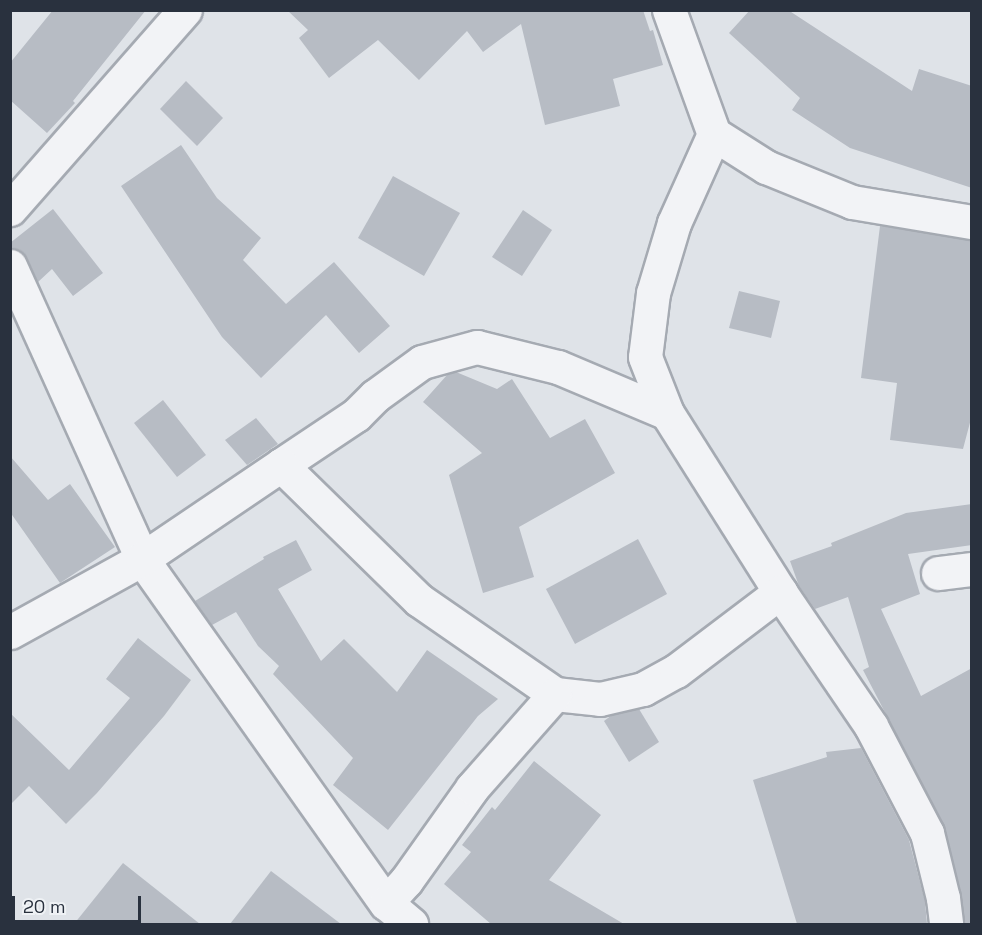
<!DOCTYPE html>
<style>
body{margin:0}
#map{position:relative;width:982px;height:935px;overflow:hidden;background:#dfe3e8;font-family:"Space Grotesk",sans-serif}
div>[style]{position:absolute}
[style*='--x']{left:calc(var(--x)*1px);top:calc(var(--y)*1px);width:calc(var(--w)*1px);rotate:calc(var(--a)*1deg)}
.building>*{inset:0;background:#b7bcc4}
.roads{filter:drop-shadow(2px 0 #a5aab2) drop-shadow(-2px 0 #a5aab2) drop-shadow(0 2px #a5aab2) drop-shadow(0 -2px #a5aab2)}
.minor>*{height:33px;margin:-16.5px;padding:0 16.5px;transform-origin:16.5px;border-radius:16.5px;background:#f2f3f6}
span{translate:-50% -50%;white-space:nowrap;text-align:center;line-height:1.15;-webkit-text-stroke:4.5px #eff2f5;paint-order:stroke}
.frame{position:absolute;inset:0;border:12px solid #29313e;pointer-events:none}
.scale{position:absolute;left:12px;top:896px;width:129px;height:27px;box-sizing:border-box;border:3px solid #29313e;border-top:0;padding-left:8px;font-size:18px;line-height:21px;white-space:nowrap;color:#29313e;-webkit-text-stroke:4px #eff2f5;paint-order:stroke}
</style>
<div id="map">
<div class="building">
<i style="clip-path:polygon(53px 10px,146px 10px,73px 101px,75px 103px,47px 133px,10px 100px,10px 63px)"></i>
<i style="clip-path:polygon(287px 10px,643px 10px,650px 31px,653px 30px,663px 65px,613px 79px,620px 106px,545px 125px,521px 24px,483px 52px,467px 31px,419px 80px,378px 40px,329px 78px,299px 38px,308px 30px)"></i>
<i style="clip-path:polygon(750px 10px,788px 10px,912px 91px,919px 69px,972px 86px,972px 188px,850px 148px,792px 110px,800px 98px,729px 33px)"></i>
<i style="clip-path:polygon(186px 81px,223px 118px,197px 146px,160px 109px)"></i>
<i style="clip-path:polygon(181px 145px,217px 198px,261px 238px,243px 260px,286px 304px,334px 262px,390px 326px,359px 353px,326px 315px,261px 378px,222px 337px,121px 186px)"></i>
<i style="clip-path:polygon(393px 176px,460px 213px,424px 276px,358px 238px)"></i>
<i style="clip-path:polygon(53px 209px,103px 273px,73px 296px,52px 269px,38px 282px,27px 258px,20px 250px,10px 247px,10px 243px)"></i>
<i style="clip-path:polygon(523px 210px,552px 230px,522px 276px,492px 257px)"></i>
<i style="clip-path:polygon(880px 226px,972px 240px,972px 415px,963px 449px,890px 440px,897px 383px,861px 378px)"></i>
<i style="clip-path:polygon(739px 291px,780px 301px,771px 338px,729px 328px)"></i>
<i style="clip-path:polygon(456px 372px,497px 389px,512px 379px,550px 438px,585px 419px,615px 473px,519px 527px,534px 577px,483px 593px,449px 475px,482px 453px,423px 402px,447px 375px)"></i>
<i style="clip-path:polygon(163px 400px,206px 455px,177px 477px,134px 423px)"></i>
<i style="clip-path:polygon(256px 418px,278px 444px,247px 465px,225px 440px)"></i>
<i style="clip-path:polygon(10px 456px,48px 500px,70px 484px,115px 547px,60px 583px,10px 512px)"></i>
<i style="clip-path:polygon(972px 504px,972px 545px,908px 554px,920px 594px,881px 609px,921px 696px,972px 668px,972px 924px,964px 924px,961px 894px,945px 828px,863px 670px,869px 667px,848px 597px,815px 609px,799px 586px,790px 561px,832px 546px,831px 543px,906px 513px)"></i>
<i style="clip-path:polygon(638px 539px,667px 594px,575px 644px,546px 589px)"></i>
<i style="clip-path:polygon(296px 540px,312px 570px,278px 589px,321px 661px,344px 639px,397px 692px,427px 650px,498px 699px,478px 716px,388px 830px,333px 785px,353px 758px,273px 674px,279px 666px,258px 646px,236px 612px,212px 625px,195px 601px,264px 559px,263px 557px)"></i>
<i style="clip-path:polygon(138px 638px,191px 680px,164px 716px,97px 793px,66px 824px,29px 786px,10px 805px,10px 713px,69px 770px,130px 698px,106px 679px)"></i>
<i style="clip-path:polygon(639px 709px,659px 742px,629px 762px,604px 721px,612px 715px)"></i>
<i style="clip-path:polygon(861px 748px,909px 840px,925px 901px,927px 924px,797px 924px,753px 780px,827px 757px,826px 752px)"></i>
<i style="clip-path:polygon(534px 761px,601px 815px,549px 880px,624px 924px,491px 924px,444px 884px,471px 852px,462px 845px,492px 807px,495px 810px)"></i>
<i style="clip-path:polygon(123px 863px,200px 924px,74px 924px)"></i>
<i style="clip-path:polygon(271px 871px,341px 924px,230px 924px)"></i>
</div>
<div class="roads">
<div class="minor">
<i style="--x:669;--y:10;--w:132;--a:70.1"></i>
<i style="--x:714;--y:134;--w:98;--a:114.2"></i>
<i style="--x:674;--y:223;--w:73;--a:106.7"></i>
<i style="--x:653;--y:293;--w:64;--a:97.1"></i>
<i style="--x:645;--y:357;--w:60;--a:68.6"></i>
<i style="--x:667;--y:413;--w:212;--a:57.7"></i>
<i style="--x:780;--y:592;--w:162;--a:55.8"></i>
<i style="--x:871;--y:726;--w:121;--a:62.4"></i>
<i style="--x:927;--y:833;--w:67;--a:76.2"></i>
<i style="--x:943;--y:898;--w:26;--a:83"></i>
<i style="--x:714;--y:134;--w:62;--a:32.4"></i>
<i style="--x:766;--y:167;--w:93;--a:22.1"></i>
<i style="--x:852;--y:202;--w:122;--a:9.5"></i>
<i style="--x:10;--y:209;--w:265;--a:-48.7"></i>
<i style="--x:10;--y:266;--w:321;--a:65.7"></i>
<i style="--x:142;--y:559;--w:422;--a:54.7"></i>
<i style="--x:386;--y:903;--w:33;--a:40"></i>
<i style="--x:281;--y:465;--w:90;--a:-33.7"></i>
<i style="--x:356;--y:415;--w:27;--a:-45"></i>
<i style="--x:375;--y:396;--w:58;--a:-35.9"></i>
<i style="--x:422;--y:362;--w:57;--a:-15.3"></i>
<i style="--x:477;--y:347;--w:83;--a:13.9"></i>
<i style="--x:558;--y:367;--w:118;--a:22.9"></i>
<i style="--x:938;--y:573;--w:34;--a:-7"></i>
<i style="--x:10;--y:632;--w:151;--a:-28.9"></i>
<i style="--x:142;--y:559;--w:168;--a:-34.1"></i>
<i style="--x:281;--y:465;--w:193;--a:44.4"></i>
<i style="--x:419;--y:600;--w:165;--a:34.7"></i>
<i style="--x:555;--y:694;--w:45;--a:6.3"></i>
<i style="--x:600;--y:699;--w:44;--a:-13.1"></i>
<i style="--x:643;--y:689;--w:38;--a:-29"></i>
<i style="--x:676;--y:671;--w:131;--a:-37.2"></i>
<i style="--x:386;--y:903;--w:30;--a:-48"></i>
<i style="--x:406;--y:881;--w:114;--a:-54.6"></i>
<i style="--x:472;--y:788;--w:125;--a:-48.6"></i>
</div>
</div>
<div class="frame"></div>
<div class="scale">20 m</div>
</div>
